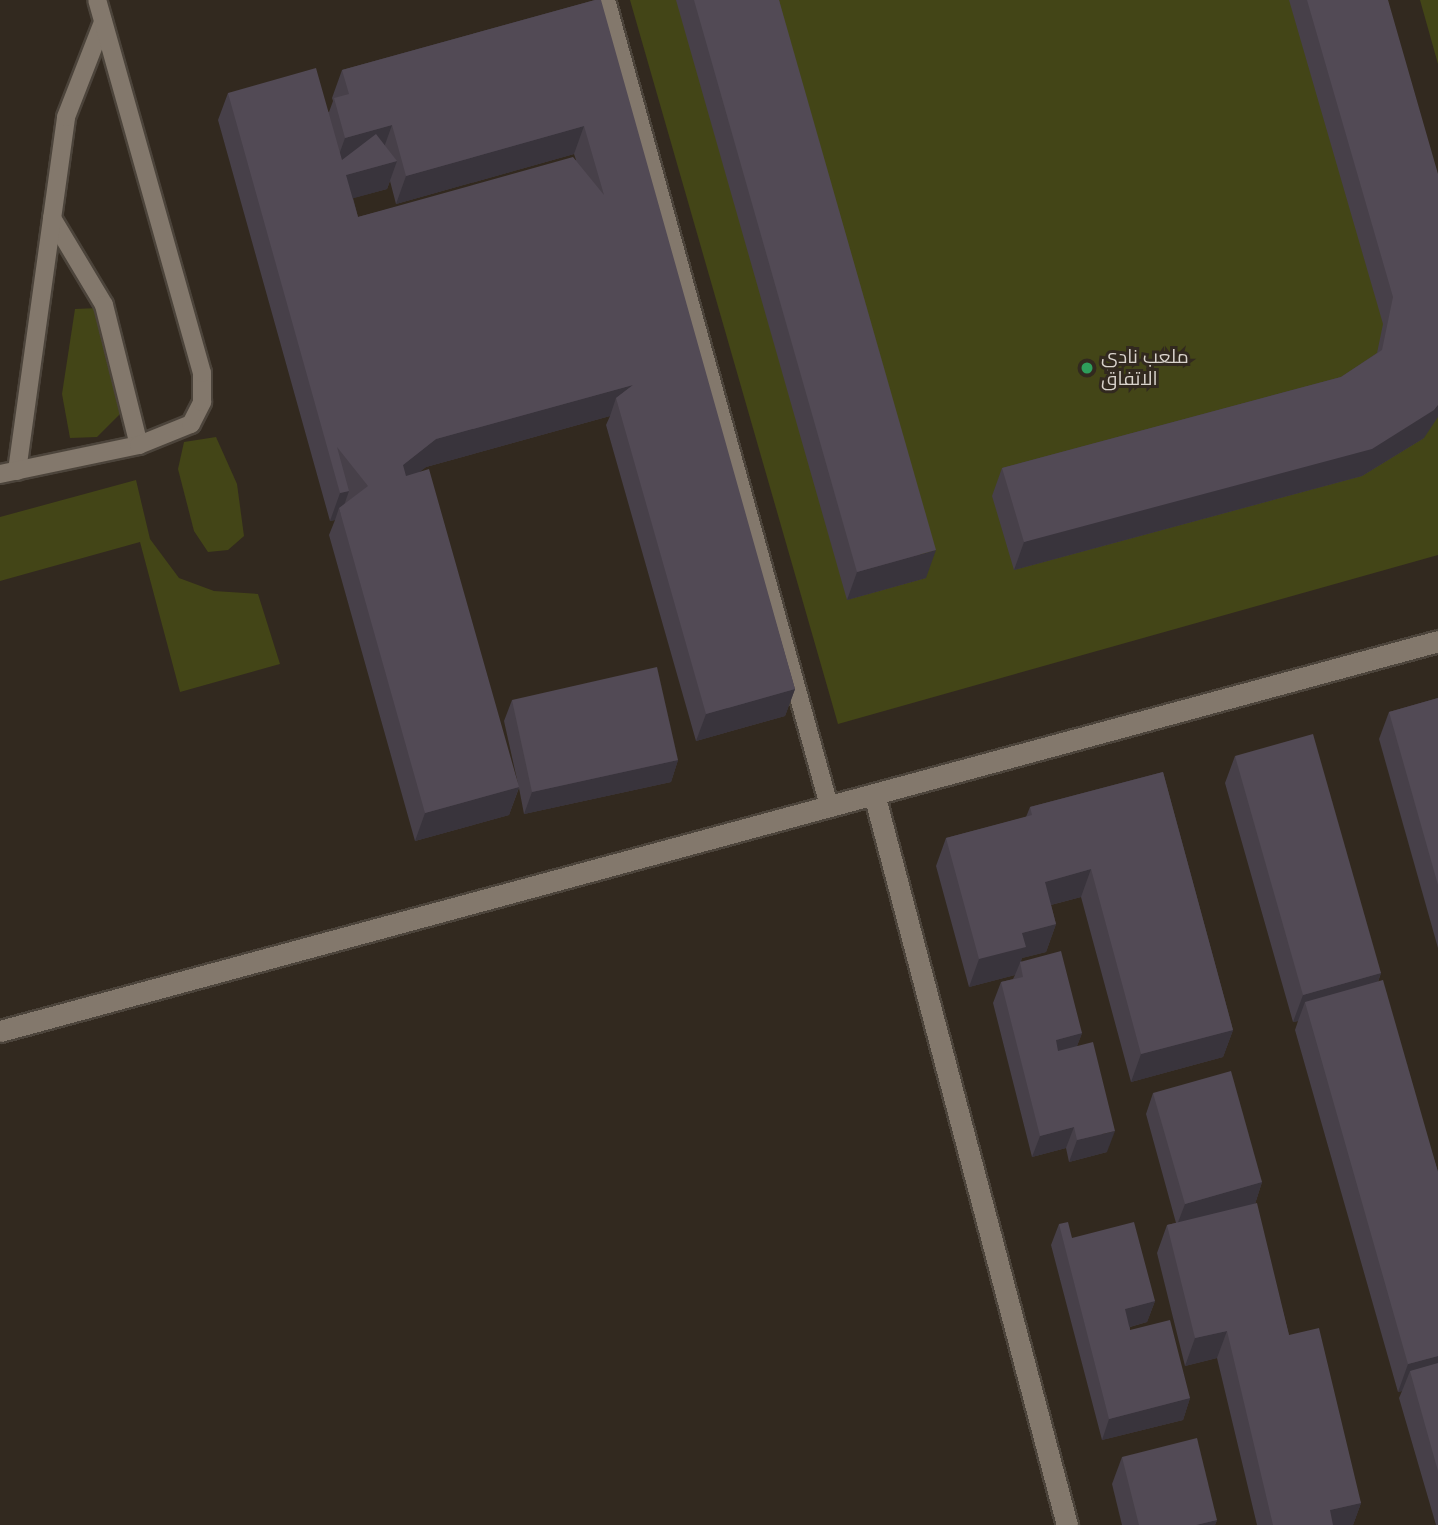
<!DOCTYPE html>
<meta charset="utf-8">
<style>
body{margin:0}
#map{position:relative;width:1438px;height:1525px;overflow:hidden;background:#32291f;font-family:Quicksand,Cairo,sans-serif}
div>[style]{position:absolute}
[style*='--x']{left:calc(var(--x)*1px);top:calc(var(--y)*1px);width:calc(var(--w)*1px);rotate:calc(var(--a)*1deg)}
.green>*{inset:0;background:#434517}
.roads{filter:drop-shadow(2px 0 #4c443b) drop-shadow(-2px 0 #4c443b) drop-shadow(0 2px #4c443b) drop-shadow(0 -2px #4c443b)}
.lane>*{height:18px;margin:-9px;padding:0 9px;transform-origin:9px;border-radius:9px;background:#83786c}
.street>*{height:21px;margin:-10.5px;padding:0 10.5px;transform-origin:10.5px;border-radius:10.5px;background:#83786c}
.wall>*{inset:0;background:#474049}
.shaded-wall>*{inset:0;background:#39343c}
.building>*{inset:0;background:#524a55}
.dots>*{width:19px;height:19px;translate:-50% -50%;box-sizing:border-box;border:4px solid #32291f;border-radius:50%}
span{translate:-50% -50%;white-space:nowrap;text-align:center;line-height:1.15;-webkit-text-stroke:6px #32291f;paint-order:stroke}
.poi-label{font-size:19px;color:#d9d3cc}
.left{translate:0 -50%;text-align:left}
</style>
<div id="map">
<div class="green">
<i style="clip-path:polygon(630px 0,1386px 0,1438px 180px,1438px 555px,838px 724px)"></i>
<i style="clip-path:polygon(1420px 0,1438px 0,1438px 64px)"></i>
<i style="clip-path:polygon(99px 308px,120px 414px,97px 437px,70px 438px,62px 394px,75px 309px)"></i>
<i style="clip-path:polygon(216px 437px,237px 484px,244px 536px,228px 550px,208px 552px,194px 531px,178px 469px,184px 442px)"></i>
<i style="clip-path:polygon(136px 480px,150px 539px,179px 578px,214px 591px,258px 594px,280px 664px,180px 692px,140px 542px,0 581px,0 517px)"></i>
</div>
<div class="roads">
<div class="lane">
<i style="--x:606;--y:0;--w:836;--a:74.53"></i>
<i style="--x:52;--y:218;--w:101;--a:59.1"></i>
<i style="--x:104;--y:305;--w:144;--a:76"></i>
<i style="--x:17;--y:471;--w:357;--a:-82.1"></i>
<i style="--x:66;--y:117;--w:102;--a:-68.7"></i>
<i style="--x:0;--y:474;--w:142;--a:-11.8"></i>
<i style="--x:139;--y:445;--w:56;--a:-22"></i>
<i style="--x:191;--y:424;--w:25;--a:-63"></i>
<i style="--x:202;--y:402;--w:29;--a:-90"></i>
<i style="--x:202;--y:373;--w:387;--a:-105.7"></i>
</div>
<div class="street">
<i style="--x:874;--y:794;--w:756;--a:75.21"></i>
<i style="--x:0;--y:1031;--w:1490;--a:-15.17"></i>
</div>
</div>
<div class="wall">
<i style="clip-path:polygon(evenodd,595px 0,795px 689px,785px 716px,696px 741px,606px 425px,610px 416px,426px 467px,419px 472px,518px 784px,504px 721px,512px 700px,678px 760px,671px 782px,524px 814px,519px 788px,509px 815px,415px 841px,329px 535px,335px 520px,330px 521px,218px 120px,228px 93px,329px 112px,333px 101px,332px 98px,342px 70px,595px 0,574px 154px,576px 160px,358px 217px,353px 198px,387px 189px,390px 181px,396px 204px,574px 154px)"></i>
<i style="clip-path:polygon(676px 0,779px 0,926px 578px,847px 600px)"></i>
<i style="clip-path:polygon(1289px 0,1388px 0,1424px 438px,1362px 476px,1014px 570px,992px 496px,1002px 468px,1341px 377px,1377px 353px,1383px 324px)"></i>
<i style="clip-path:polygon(1438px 698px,1438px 948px,1379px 739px,1389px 712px)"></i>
<i style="clip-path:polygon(1235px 756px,1381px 973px,1378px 982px,1438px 1172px,1438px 1525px,1436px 1525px,1399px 1398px,1402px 1391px,1398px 1392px,1295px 1030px,1298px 1021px,1293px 1022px,1225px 783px)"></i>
<i style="clip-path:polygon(1163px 772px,1233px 1030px,1223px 1057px,1131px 1082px,1081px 897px,1051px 905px,1056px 924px,1046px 952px,1022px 958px,1021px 961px,1082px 1033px,1077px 1046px,1107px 1152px,1069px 1162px,1066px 1148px,1032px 1157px,993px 1003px,1001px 982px,1013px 979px,1015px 975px,969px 987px,936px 866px,946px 838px,1026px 817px,1030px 807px)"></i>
<i style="clip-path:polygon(1153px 1093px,1262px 1182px,1255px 1204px,1289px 1335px,1361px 1503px,1353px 1525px,1257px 1525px,1217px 1358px,1185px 1366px,1157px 1253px,1167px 1225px,1176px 1223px,1146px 1114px)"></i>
<i style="clip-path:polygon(1059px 1224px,1072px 1238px,1155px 1301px,1147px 1322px,1130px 1327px,1130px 1330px,1190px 1398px,1183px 1420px,1102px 1440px,1051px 1245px)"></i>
<i style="clip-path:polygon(1122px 1457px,1217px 1520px,1215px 1525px,1122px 1525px,1112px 1484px)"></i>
</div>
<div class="shaded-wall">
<i style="clip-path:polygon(392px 125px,382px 153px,335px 166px,345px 138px)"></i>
<i style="clip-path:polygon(584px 126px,574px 154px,396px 204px,406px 176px)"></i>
<i style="clip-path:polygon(397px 161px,387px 189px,336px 203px,346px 175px)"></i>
<i style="clip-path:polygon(633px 385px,616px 398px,610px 416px,426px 467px,393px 493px,403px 465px,436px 439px)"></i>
<i style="clip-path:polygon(1438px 405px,1438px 417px,1424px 438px,1362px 476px,1014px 570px,1024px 542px)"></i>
<i style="clip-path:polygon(349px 491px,341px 514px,339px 508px,335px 520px,330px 521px,340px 493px)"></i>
<i style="clip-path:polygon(936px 550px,926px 578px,847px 600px,857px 572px)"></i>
<i style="clip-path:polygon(795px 689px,785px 716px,696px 741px,706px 714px)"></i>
<i style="clip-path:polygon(678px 760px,671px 782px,524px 814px,532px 792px)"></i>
<i style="clip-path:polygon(519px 787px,509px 815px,415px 841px,425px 813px)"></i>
<i style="clip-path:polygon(1091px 869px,1081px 897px,1035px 909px,1045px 882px)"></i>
<i style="clip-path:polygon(1056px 924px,1046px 952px,1022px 958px,1015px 975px,969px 987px,979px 959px,1022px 933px)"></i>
<i style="clip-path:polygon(1381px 973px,1371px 1000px,1305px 1002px,1298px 1021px,1293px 1022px,1303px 995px)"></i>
<i style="clip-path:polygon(1233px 1030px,1223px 1057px,1131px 1082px,1141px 1054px)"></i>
<i style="clip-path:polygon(1082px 1033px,1074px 1054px,1048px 1061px,1056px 1040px)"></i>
<i style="clip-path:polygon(1074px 1127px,1066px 1148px,1032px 1157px,1040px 1136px)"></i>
<i style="clip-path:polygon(1115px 1131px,1107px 1152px,1069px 1162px,1077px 1140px)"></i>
<i style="clip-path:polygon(1262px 1182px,1255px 1204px,1177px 1225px,1185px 1204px)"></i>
<i style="clip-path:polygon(1155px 1301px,1147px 1322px,1118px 1330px,1125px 1309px)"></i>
<i style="clip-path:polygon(1227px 1331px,1217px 1358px,1185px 1366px,1195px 1338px)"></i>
<i style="clip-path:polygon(1438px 1356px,1438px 1380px,1410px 1371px,1402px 1391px,1398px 1392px,1408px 1364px)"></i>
<i style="clip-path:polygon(1190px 1398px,1183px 1420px,1102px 1440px,1109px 1419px)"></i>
<i style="clip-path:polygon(1361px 1503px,1353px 1525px,1324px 1525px,1330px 1510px)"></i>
<i style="clip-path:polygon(1217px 1520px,1215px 1525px,1196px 1525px)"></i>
</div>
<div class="building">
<i style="clip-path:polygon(595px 0,601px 0,795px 689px,706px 714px,616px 398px,633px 385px,436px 439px,403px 465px,406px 476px,429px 469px,519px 787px,425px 813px,339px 508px,368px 486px,337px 447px,349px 491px,340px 493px,228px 93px,316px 68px,342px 160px,376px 134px,397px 161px,346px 175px,358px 217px,573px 157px,604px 195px,584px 126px,406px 176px,392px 125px,345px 138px,334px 98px,349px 94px,342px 70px)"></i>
<i style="clip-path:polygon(694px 0,779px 0,936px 550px,857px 572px)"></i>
<i style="clip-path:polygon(1307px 0,1388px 0,1438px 174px,1438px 405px,1434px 410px,1372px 449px,1024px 542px,1002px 468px,1341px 377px,1382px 350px,1393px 297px)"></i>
<i style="clip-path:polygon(657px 667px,678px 760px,532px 792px,512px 700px)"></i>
<i style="clip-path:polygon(1438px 698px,1438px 885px,1389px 712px)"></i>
<i style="clip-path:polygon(1313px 734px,1381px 973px,1303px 995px,1235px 756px)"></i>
<i style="clip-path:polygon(1163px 772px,1233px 1030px,1141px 1054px,1091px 869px,1045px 882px,1056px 924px,1022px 933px,1026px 947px,979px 959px,946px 838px,1032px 815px,1030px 807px)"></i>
<i style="clip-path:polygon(1061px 951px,1082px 1033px,1056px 1040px,1058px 1051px,1093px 1042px,1115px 1131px,1077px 1140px,1074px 1127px,1040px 1136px,1001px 982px,1023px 977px,1020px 962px)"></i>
<i style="clip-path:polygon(1383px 980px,1438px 1172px,1438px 1356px,1408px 1364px,1305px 1002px)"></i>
<i style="clip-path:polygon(1231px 1071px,1262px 1182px,1185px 1204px,1153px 1093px)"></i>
<i style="clip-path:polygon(1257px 1203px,1289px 1335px,1319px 1328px,1361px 1503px,1330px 1510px,1333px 1525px,1273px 1525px,1227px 1331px,1195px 1338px,1167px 1225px)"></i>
<i style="clip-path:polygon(1068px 1222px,1072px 1238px,1134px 1222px,1155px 1301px,1125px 1309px,1130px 1330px,1170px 1320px,1190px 1398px,1109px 1419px,1059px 1224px)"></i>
<i style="clip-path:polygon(1438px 1363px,1438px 1471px,1410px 1371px)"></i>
<i style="clip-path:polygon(1197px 1438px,1217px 1520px,1196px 1525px,1139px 1525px,1122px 1457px)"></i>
</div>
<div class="dots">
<i style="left:1087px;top:368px;background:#2e9e5b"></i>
</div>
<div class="poi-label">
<span class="left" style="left:1101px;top:368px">ملعب نادي<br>الاتفاق</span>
</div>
</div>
